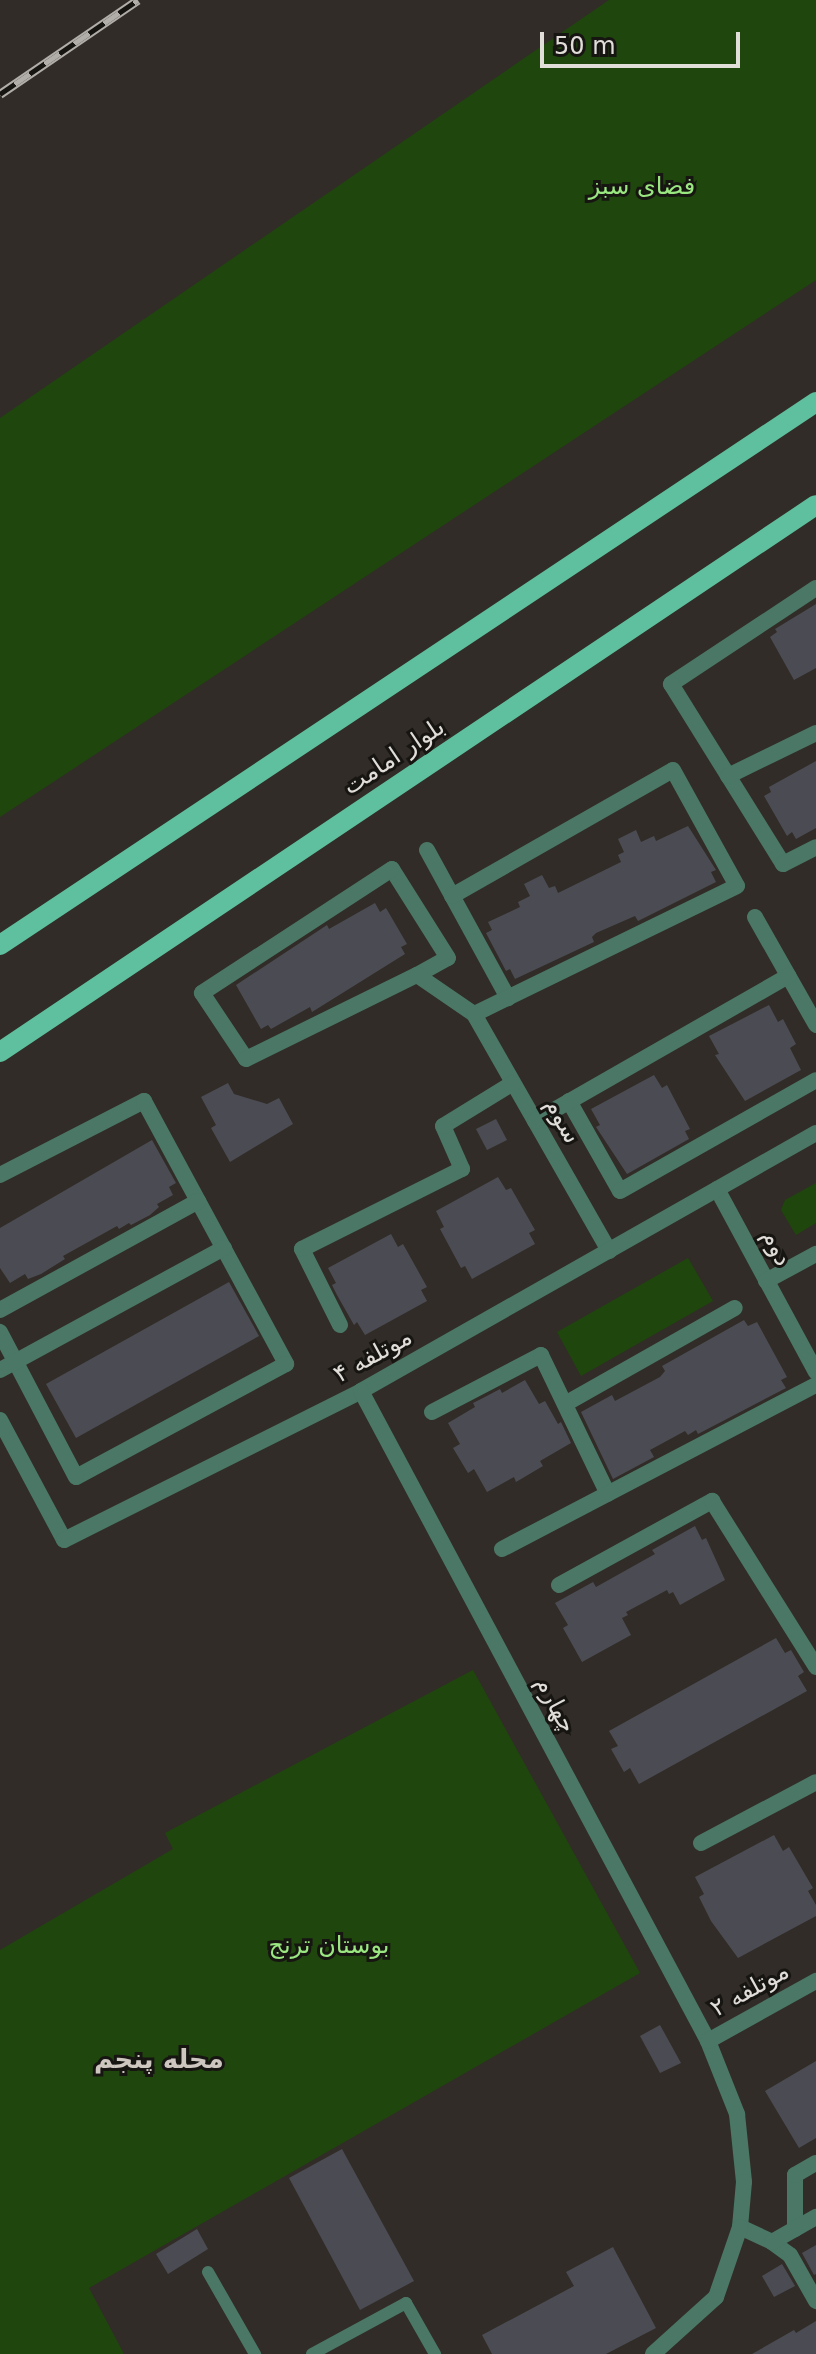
<!DOCTYPE html>
<meta charset="utf-8">
<style>
body{margin:0}
#map{position:relative;width:816px;height:2354px;overflow:hidden;background:#312c27;font-family:"DejaVu Sans","Noto Naskh Arabic",sans-serif}
div>[style]{position:absolute}
[style*='--x']{left:calc(var(--x)*1px);top:calc(var(--y)*1px);width:calc(var(--w)*1px);rotate:calc(var(--a)*1deg)}
.green>*{inset:0;background:#1f470d}
.building>*{inset:0;background:#4b4c53}
.service>*{height:12px;margin:-6px;padding:0 6px;transform-origin:6px;border-radius:6px;background:#4a7766}
.minor>*{height:16px;margin:-8px;padding:0 8px;transform-origin:8px;border-radius:8px;background:#4a7766}
.tertiary>*{height:16px;margin:-8px;padding:0 8px;transform-origin:8px;border-radius:8px;background:#4a7766}
.primary>*{height:20px;margin:-10px;padding:0 10px;transform-origin:10px;border-radius:10px;background:#5ec09e}
.rail>*{height:9px;margin-top:-4.5px;transform-origin:0;background:repeating-linear-gradient(90deg,#171512 0 18px,#b1ada9 0 36px);box-sizing:border-box;border-block:2px solid #b1ada9}
span{translate:-50% -50%;white-space:nowrap;text-align:center;line-height:1.15;-webkit-text-stroke:6px #171512;paint-order:stroke}
.park-label{font-size:24px;color:#9ae680}
.street-label{font-size:24px;color:#e1deda}
.neighbourhood-label{font-size:26px;color:#cdc7c0;font-weight:700}
.scale{position:absolute;left:540px;top:32px;width:200px;height:36px;box-sizing:border-box;border:4px solid #e1deda;border-top:0;padding-left:10px;font-size:24px;line-height:28px;white-space:nowrap;color:#e1deda;-webkit-text-stroke:6px #171512;paint-order:stroke}
</style>
<div id="map">
<div class="green">
<i style="clip-path:polygon(609px 0,816px 0,816px 280px,0 817px,0 418px)"></i>
<i style="clip-path:polygon(816px 1183px,816px 1223px,796px 1235px,781px 1210px,785px 1200px)"></i>
<i style="clip-path:polygon(688px 1258px,713px 1301px,581px 1376px,557px 1332px)"></i>
<i style="clip-path:polygon(473px 1670px,640px 1973px,89px 2288px,124px 2354px,0 2354px,0 1950px,173px 1849px,165px 1833px)"></i>
</div>
<div class="building">
<i style="clip-path:polygon(816px 604px,816px 668px,794px 680px,770px 637px,777px 632px,775px 629px)"></i>
<i style="clip-path:polygon(816px 761px,816px 828px,796px 839px,792px 832px,787px 836px,764px 796px,771px 792px,769px 787px)"></i>
<i style="clip-path:polygon(688px 826px,716px 870px,711px 872px,716px 882px,638px 921px,635px 916px,596px 933px,592px 937px,594px 942px,515px 979px,510px 969px,506px 971px,486px 933px,492px 930px,488px 922px,520px 907px,518px 902px,530px 896px,524px 884px,542px 875px,549px 888px,555px 886px,558px 893px,621px 862px,618px 855px,624px 852px,618px 839px,636px 830px,641px 842px,654px 836px,656px 841px)"></i>
<i style="clip-path:polygon(375px 903px,380px 912px,386px 908px,407px 944px,401px 947px,405px 954px,312px 1012px,310px 1007px,271px 1029px,268px 1025px,261px 1029px,236px 985px,327px 925px,329px 929px)"></i>
<i style="clip-path:polygon(769px 1005px,778px 1022px,783px 1019px,796px 1044px,790px 1048px,801px 1070px,745px 1101px,715px 1055px,719px 1054px,709px 1036px)"></i>
<i style="clip-path:polygon(654px 1075px,662px 1088px,667px 1085px,690px 1129px,685px 1131px,689px 1139px,627px 1174px,596px 1127px,600px 1125px,591px 1109px)"></i>
<i style="clip-path:polygon(228px 1083px,234px 1094px,267px 1104px,279px 1098px,293px 1124px,230px 1162px,211px 1128px,216px 1125px,201px 1097px)"></i>
<i style="clip-path:polygon(496px 1119px,507px 1140px,487px 1150px,476px 1129px)"></i>
<i style="clip-path:polygon(152px 1140px,176px 1183px,169px 1187px,173px 1195px,157px 1204px,159px 1207px,150px 1215px,131px 1225px,129px 1223px,119px 1229px,117px 1226px,63px 1256px,65px 1259px,41px 1274px,28px 1279px,25px 1274px,10px 1283px,0 1268px,0 1228px)"></i>
<i style="clip-path:polygon(498px 1177px,506px 1190px,511px 1188px,535px 1230px,529px 1233px,535px 1244px,472px 1279px,465px 1266px,461px 1268px,440px 1229px,444px 1227px,436px 1211px)"></i>
<i style="clip-path:polygon(391px 1234px,398px 1247px,403px 1244px,427px 1287px,421px 1290px,427px 1301px,365px 1335px,357px 1322px,354px 1325px,337px 1295px,332px 1285px,336px 1283px,328px 1268px)"></i>
<i style="clip-path:polygon(229px 1282px,259px 1336px,76px 1438px,46px 1384px)"></i>
<i style="clip-path:polygon(744px 1320px,748px 1326px,757px 1322px,787px 1377px,781px 1380px,786px 1388px,698px 1434px,696px 1430px,688px 1435px,685px 1431px,650px 1450px,654px 1457px,613px 1479px,581px 1412px,612px 1395px,615px 1401px,660px 1377px,665px 1371px,662px 1366px)"></i>
<i style="clip-path:polygon(525px 1380px,539px 1404px,545px 1401px,558px 1424px,561px 1422px,571px 1443px,540px 1461px,543px 1466px,516px 1482px,514px 1477px,487px 1492px,474px 1469px,468px 1473px,453px 1448px,460px 1444px,448px 1423px,475px 1407px,473px 1403px,483px 1398px,500px 1389px,502px 1393px)"></i>
<i style="clip-path:polygon(695px 1526px,702px 1540px,706px 1538px,725px 1580px,680px 1605px,673px 1592px,669px 1594px,667px 1590px,626px 1612px,628px 1615px,622px 1618px,631px 1635px,582px 1662px,563px 1628px,568px 1625px,555px 1603px,593px 1582px,596px 1587px,655px 1554px,652px 1550px)"></i>
<i style="clip-path:polygon(776px 1638px,785px 1653px,791px 1650px,804px 1672px,798px 1676px,807px 1691px,639px 1784px,630px 1768px,624px 1772px,611px 1749px,618px 1746px,609px 1731px)"></i>
<i style="clip-path:polygon(774px 1835px,783px 1851px,789px 1847px,813px 1888px,808px 1891px,816px 1905px,816px 1916px,738px 1958px,711px 1921px,699px 1897px,704px 1894px,695px 1877px)"></i>
<i style="clip-path:polygon(660px 2025px,681px 2063px,660px 2073px,640px 2036px)"></i>
<i style="clip-path:polygon(816px 2061px,816px 2138px,799px 2148px,765px 2091px)"></i>
<i style="clip-path:polygon(342px 2149px,414px 2281px,360px 2310px,289px 2178px)"></i>
<i style="clip-path:polygon(197px 2229px,208px 2249px,168px 2274px,156px 2254px)"></i>
<i style="clip-path:polygon(816px 2245px,816px 2274px,814px 2275px,802px 2253px)"></i>
<i style="clip-path:polygon(613px 2247px,656px 2328px,606px 2354px,492px 2354px,482px 2335px,574px 2286px,566px 2272px)"></i>
<i style="clip-path:polygon(782px 2264px,795px 2286px,774px 2297px,762px 2276px)"></i>
<i style="clip-path:polygon(816px 2321px,816px 2354px,752px 2354px,794px 2330px,796px 2333px)"></i>
</div>
<div class="service">
<i style="--x:208;--y:2272;--w:95;--a:60.2"></i>
<i style="--x:312;--y:2354;--w:107;--a:-28.5"></i>
<i style="--x:406;--y:2303;--w:59;--a:60.4"></i>
</div>
<div class="minor">
<i style="--x:816;--y:588;--w:174;--a:146.5"></i>
<i style="--x:671;--y:684;--w:212;--a:58.1"></i>
<i style="--x:783;--y:864;--w:37;--a:-27"></i>
<i style="--x:728;--y:776;--w:98;--a:-26"></i>
<i style="--x:427;--y:850;--w:169;--a:61.3"></i>
<i style="--x:452;--y:896;--w:254;--a:-29.7"></i>
<i style="--x:673;--y:770;--w:132;--a:61.1"></i>
<i style="--x:737;--y:886;--w:292;--a:154"></i>
<i style="--x:755;--y:917;--w:124;--a:60.5"></i>
<i style="--x:417;--y:975;--w:35;--a:-29"></i>
<i style="--x:448;--y:958;--w:105;--a:-122.2"></i>
<i style="--x:392;--y:869;--w:227;--a:146.9"></i>
<i style="--x:202;--y:993;--w:79;--a:56.3"></i>
<i style="--x:246;--y:1059;--w:191;--a:-26.2"></i>
<i style="--x:417;--y:975;--w:69;--a:34.4"></i>
<i style="--x:474;--y:1014;--w:273;--a:60.3"></i>
<i style="--x:569;--y:1101;--w:103;--a:60.5"></i>
<i style="--x:620;--y:1191;--w:225;--a:-29.5"></i>
<i style="--x:535;--y:1121;--w:292;--a:-29.8"></i>
<i style="--x:0;--y:1175;--w:162;--a:-27.2"></i>
<i style="--x:144;--y:1101;--w:299;--a:61.6"></i>
<i style="--x:286;--y:1364;--w:238;--a:151.7"></i>
<i style="--x:76;--y:1477;--w:164;--a:-117.7"></i>
<i style="--x:717;--y:1189;--w:208;--a:61.6"></i>
<i style="--x:766;--y:1281;--w:57;--a:-28.4"></i>
<i style="--x:0;--y:1310;--w:226;--a:-28.8"></i>
<i style="--x:340;--y:1325;--w:85;--a:-116.6"></i>
<i style="--x:302;--y:1249;--w:179;--a:-26.6"></i>
<i style="--x:462;--y:1169;--w:47;--a:-113.8"></i>
<i style="--x:443;--y:1126;--w:82;--a:-31.6"></i>
<i style="--x:0;--y:1370;--w:255;--a:-28.6"></i>
<i style="--x:565;--y:1404;--w:195;--a:-29.5"></i>
<i style="--x:432;--y:1412;--w:123;--a:-27.6"></i>
<i style="--x:541;--y:1355;--w:154;--a:64.3"></i>
<i style="--x:0;--y:1420;--w:136;--a:61.9"></i>
<i style="--x:64;--y:1540;--w:332;--a:-26.6"></i>
<i style="--x:361;--y:1391;--w:523;--a:-29.55"></i>
<i style="--x:502;--y:1549;--w:354;--a:-27.6"></i>
<i style="--x:559;--y:1585;--w:175;--a:-28.8"></i>
<i style="--x:712;--y:1501;--w:196;--a:57.9"></i>
<i style="--x:701;--y:1843;--w:130;--a:-27.9"></i>
<i style="--x:740;--y:2227;--w:35;--a:25"></i>
<i style="--x:772;--y:2242;--w:22;--a:36"></i>
<i style="--x:790;--y:2255;--w:53;--a:60.5"></i>
<i style="--x:795;--y:2229;--w:54;--a:-90"></i>
<i style="--x:795;--y:2175;--w:24;--a:-30"></i>
<i style="--x:772;--y:2242;--w:51;--a:-29.6"></i>
</div>
<div class="tertiary">
<i style="--x:361;--y:1391;--w:737;--a:61.9"></i>
<i style="--x:708;--y:2041;--w:79;--a:68.3"></i>
<i style="--x:737;--y:2114;--w:68;--a:84.1"></i>
<i style="--x:744;--y:2182;--w:45;--a:95.1"></i>
<i style="--x:740;--y:2227;--w:74;--a:108.9"></i>
<i style="--x:716;--y:2297;--w:85;--a:137.9"></i>
<i style="--x:708;--y:2041;--w:124;--a:-29.1"></i>
</div>
<div class="primary">
<i style="--x:0;--y:945;--w:980;--a:-33.64"></i>
<i style="--x:0;--y:1052;--w:982;--a:-33.84"></i>
</div>
<div class="rail">
<i style="--x:0;--y:94;--w:167;--a:-34.3"></i>
</div>
<div class="park-label">
<span style="left:642px;top:187px">فضای سبز</span>
<span style="left:329px;top:1946px">بوستان ترنج</span>
</div>
<div class="street-label">
<span style="left:394px;top:757px;rotate:-34deg">بلوار امامت</span>
<span style="left:562px;top:1121px;rotate:60deg">سوم</span>
<span style="left:776px;top:1248px;rotate:62deg">دوم</span>
<span style="left:373px;top:1356px;rotate:-29deg">موتلفه ۴</span>
<span style="left:555px;top:1705px;rotate:62deg">چهارم</span>
<span style="left:750px;top:1990px;rotate:-29deg">موتلفه ۲</span>
</div>
<div class="neighbourhood-label">
<span style="left:159px;top:2060px">محله پنجم</span>
</div>
<div class="scale">50 m</div>
</div>
